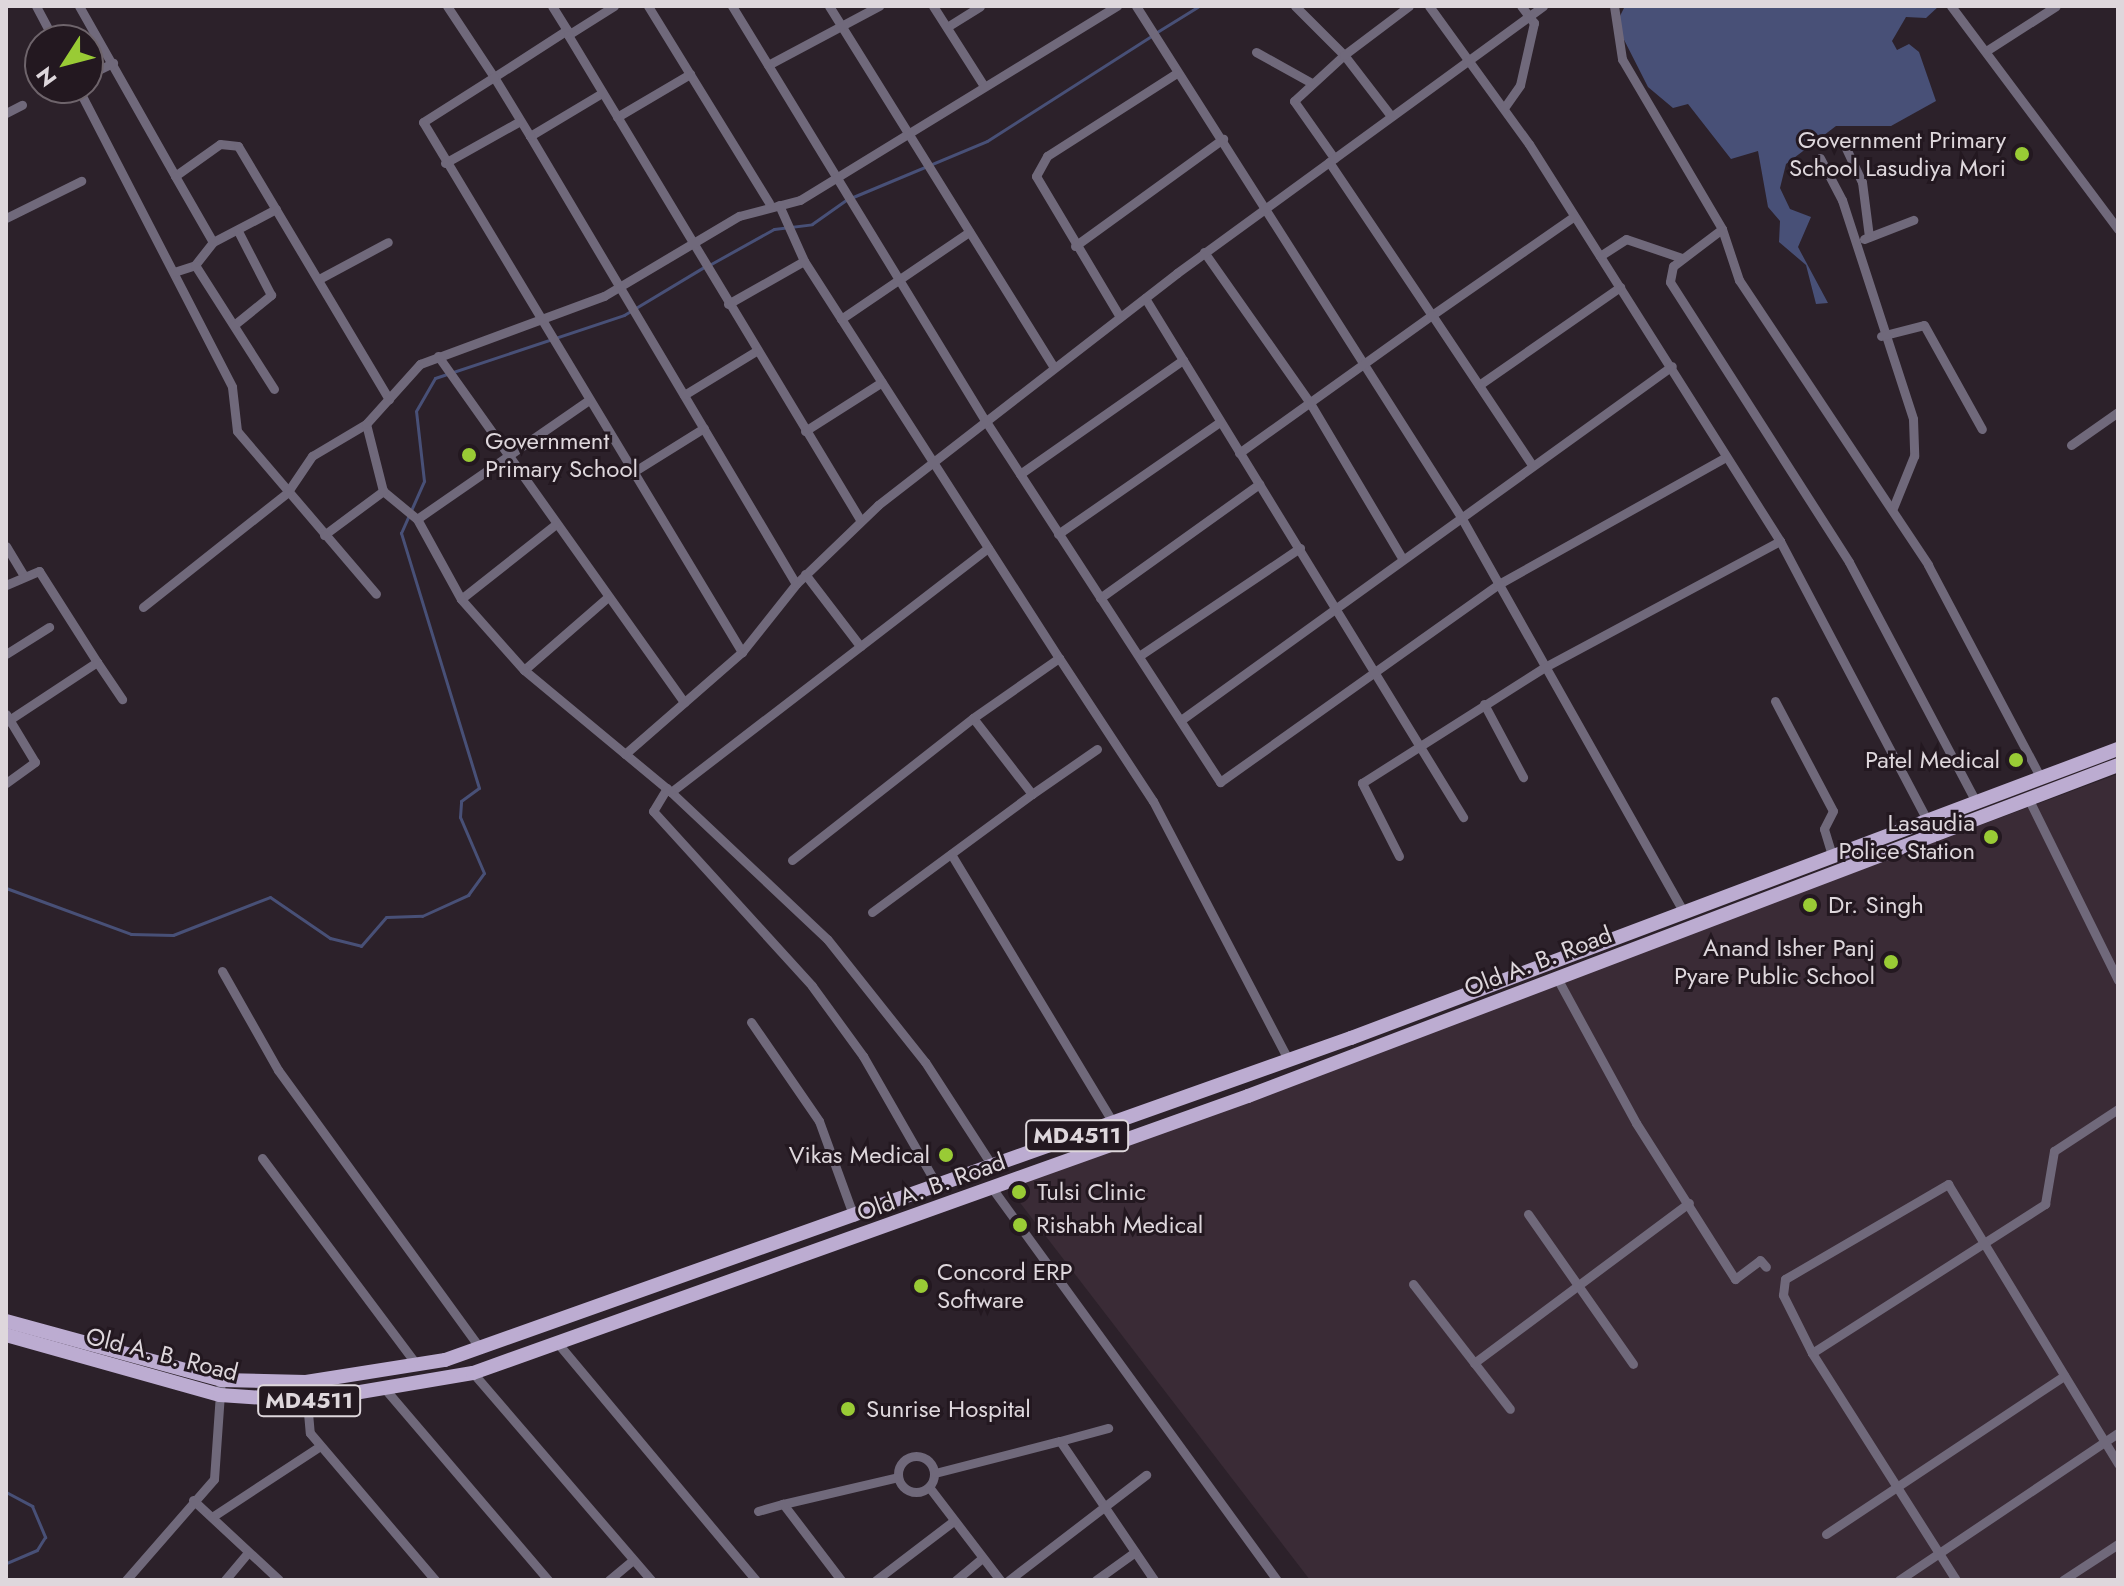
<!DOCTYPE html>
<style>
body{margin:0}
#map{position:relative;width:2124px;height:1586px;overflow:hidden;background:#2c212a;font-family:Jost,sans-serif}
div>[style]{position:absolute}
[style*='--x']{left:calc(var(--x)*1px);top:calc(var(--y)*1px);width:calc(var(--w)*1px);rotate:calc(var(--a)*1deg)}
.built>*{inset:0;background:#3a2b36}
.water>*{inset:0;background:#485077}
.stream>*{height:3px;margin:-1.5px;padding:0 1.5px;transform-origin:1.5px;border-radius:1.5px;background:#485077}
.minor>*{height:9px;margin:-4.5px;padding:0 4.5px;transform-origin:4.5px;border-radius:4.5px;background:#70697b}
.minor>.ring{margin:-4.5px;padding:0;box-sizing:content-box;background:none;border:9px solid #70697b;border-radius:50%}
.primary>*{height:14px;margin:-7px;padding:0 7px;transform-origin:7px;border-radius:7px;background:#bcacd1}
.dots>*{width:22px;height:22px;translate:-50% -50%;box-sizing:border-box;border:4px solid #231820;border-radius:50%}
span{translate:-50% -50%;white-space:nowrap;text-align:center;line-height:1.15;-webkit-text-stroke:6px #231820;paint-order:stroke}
.shield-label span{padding:2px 6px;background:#231820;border:2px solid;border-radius:6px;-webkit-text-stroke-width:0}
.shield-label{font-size:22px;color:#ded7dc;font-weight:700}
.poi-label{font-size:24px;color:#ded7dc}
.right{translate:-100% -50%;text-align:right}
.left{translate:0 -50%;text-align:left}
.street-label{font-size:24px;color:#ded7dc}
.frame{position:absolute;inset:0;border:8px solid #ded7dc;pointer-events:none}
.north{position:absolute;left:24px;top:24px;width:80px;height:80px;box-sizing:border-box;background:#231820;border:2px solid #6e646b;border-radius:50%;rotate:234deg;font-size:22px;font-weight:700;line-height:32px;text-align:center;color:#ded7dc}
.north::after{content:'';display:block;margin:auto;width:28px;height:36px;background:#99cb35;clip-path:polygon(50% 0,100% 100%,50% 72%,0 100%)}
</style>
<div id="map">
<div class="built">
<i style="clip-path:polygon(2118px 774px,2118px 1580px,1310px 1580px,1008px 1187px)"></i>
</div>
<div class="water">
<i style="clip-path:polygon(1625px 6px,1939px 6px,1926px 18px,1906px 17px,1892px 41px,1897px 50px,1909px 44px,1919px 52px,1936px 101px,1891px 126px,1836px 126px,1786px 164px,1780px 188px,1790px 209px,1811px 217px,1798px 247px,1828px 303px,1816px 304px,1806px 265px,1779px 242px,1780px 221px,1768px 207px,1758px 151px,1731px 159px,1688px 104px,1673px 108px,1648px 87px,1616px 24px)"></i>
</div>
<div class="stream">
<i style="--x:1157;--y:32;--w:49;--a:-31.8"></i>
<i style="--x:853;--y:197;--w:145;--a:-22.7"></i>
<i style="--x:987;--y:141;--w:195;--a:-32.6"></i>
<i style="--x:711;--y:264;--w:72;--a:-29.1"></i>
<i style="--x:774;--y:229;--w:38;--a:-7"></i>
<i style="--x:812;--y:224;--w:42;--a:-35.2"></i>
<i style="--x:6;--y:888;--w:133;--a:20.2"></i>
<i style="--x:131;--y:934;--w:42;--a:1.4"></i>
<i style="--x:173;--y:935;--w:104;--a:-21.4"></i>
<i style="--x:270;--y:897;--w:73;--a:34.3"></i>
<i style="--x:330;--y:938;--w:32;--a:14"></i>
<i style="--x:361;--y:946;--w:38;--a:-49"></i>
<i style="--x:386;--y:917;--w:36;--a:-2"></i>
<i style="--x:422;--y:916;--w:51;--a:-24.5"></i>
<i style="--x:468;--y:895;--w:27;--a:-54"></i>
<i style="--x:484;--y:873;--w:61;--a:-113.2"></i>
<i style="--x:460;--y:817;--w:16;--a:-86"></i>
<i style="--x:461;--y:801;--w:22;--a:-36"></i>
<i style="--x:479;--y:788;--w:267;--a:-107"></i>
<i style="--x:401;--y:533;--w:57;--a:-66.1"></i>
<i style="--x:424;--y:481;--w:70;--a:-96.5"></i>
<i style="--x:416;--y:411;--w:38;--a:-60"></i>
<i style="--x:435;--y:378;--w:199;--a:-18.4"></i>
<i style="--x:624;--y:315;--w:93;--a:-31"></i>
<i style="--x:6;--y:1492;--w:30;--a:28"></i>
<i style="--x:32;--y:1506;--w:34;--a:67"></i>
<i style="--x:45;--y:1537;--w:15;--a:122"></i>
<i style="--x:37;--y:1550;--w:34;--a:157"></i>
</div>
<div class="minor">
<i style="--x:36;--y:6;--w:38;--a:62"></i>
<i style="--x:79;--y:6;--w:195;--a:60.5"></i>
<i style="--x:175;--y:176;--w:55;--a:-35.4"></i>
<i style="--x:220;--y:144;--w:18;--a:6"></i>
<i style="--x:238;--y:146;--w:295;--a:59.2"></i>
<i style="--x:447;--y:6;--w:85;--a:56.5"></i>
<i style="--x:494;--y:77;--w:87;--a:-32.8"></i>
<i style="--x:567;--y:30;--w:28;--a:-122"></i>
<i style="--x:614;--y:6;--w:54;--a:147.8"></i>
<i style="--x:568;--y:35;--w:567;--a:58.92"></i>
<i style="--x:648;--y:6;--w:231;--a:58.4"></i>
<i style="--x:732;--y:6;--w:485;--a:58.6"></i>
<i style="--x:985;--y:420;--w:432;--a:57"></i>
<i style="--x:1220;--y:782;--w:340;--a:-35.4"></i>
<i style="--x:1497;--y:585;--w:262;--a:-29.2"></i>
<i style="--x:829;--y:6;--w:425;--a:58.1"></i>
<i style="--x:933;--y:6;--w:95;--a:57.5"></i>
<i style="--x:1136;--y:6;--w:606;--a:57.54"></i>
<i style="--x:1461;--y:517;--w:450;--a:60.6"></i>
<i style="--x:1295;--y:6;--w:69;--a:45"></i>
<i style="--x:1344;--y:55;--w:68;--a:137.4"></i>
<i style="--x:1294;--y:101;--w:70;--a:54.9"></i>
<i style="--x:1429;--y:6;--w:170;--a:54.1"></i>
<i style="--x:1529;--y:144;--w:470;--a:57.7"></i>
<i style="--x:1780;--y:541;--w:318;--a:62.2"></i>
<i style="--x:1614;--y:6;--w:54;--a:81.4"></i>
<i style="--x:1622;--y:59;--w:197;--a:59.5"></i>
<i style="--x:1722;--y:229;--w:61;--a:142.9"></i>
<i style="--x:1673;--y:266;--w:16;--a:101"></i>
<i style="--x:1670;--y:282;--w:332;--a:57.4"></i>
<i style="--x:1849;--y:562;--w:272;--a:62.1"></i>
<i style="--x:1951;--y:6;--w:279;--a:53.2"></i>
<i style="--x:947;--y:27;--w:39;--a:-32"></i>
<i style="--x:1986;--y:51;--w:83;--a:-32.7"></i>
<i style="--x:1256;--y:52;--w:62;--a:29.1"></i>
<i style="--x:768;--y:65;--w:126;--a:-28"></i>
<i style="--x:88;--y:75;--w:28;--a:-26"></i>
<i style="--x:78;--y:88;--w:336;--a:62.7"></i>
<i style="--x:232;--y:387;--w:44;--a:83.5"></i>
<i style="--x:237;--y:431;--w:214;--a:49.5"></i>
<i style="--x:602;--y:93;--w:84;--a:149.2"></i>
<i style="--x:530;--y:136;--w:521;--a:59.3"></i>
<i style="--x:1504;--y:108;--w:28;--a:-55"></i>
<i style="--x:1520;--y:85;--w:64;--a:-77.3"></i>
<i style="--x:1534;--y:23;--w:21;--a:-127"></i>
<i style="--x:6;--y:113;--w:18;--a:-27"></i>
<i style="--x:1391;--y:116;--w:77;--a:-127.6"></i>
<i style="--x:1344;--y:55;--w:81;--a:-37"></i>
<i style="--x:617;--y:117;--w:85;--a:-30.5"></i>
<i style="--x:530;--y:136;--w:69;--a:-121.4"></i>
<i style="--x:494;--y:77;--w:84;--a:147.6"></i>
<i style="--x:423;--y:122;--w:619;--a:58.96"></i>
<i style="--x:1844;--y:144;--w:42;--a:64.7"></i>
<i style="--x:1862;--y:182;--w:55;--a:82.7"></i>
<i style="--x:1820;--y:158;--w:47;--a:62.4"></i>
<i style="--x:1842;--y:200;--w:230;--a:72"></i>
<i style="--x:1913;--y:419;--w:37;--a:88"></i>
<i style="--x:1914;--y:456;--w:56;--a:112"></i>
<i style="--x:1329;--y:162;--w:184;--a:56.1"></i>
<i style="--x:1432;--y:315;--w:172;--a:-34.8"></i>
<i style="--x:445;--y:163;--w:86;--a:-29.2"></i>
<i style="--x:175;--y:176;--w:76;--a:60.1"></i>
<i style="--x:213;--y:242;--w:71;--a:-27.6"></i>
<i style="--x:779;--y:205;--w:61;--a:65.9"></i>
<i style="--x:6;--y:218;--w:84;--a:-26.3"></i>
<i style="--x:1722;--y:229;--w:54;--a:71.6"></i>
<i style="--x:1739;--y:280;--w:342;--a:56.4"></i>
<i style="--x:1928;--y:565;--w:241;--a:62.1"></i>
<i style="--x:1864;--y:239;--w:53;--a:-21.2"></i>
<i style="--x:1075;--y:246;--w:183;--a:-35.9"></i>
<i style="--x:1204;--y:252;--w:184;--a:54.9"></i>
<i style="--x:1310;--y:403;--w:180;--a:59.3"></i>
<i style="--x:1600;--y:256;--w:31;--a:-33"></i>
<i style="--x:1626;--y:239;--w:59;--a:18.7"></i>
<i style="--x:195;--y:265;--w:29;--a:-52"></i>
<i style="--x:174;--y:272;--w:22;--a:-18"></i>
<i style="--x:195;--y:265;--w:147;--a:57.5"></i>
<i style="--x:319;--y:279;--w:78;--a:-28.2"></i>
<i style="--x:1145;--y:298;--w:609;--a:58.5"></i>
<i style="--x:728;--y:304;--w:87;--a:-29.5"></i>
<i style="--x:804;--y:261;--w:472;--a:57.3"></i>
<i style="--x:1120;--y:317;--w:164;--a:-120.8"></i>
<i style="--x:1036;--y:176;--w:23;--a:-61"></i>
<i style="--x:1047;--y:156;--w:154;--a:-32.6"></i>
<i style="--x:841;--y:319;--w:155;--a:-34.2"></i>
<i style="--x:234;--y:325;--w:48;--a:-39"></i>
<i style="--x:271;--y:295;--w:72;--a:-117.3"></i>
<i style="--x:1881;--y:336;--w:44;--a:-14.3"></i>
<i style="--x:1924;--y:325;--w:119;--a:60.9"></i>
<i style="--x:438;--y:356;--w:425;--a:54.6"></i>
<i style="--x:1479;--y:385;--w:172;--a:-34.8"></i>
<i style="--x:684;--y:395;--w:84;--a:-31.4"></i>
<i style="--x:805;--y:431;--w:91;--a:-32.5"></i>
<i style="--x:2071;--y:445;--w:57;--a:-35.1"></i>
<i style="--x:1239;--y:453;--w:237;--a:-35.6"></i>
<i style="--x:1432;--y:315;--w:180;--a:56.3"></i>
<i style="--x:630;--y:474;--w:87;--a:-31.9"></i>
<i style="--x:1020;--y:474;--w:199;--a:-35"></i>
<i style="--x:417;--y:519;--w:206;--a:-34.7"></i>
<i style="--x:1058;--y:534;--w:197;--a:-34.7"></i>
<i style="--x:324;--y:535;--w:74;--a:-36.7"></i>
<i style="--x:6;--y:546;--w:33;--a:59"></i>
<i style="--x:805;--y:574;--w:91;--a:52.6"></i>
<i style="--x:6;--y:585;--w:36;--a:-23"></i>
<i style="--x:39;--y:571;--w:108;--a:57.5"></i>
<i style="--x:97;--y:662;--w:109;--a:146.6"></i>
<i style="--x:1100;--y:598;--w:196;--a:-35.6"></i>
<i style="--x:461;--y:599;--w:121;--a:-38.3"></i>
<i style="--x:143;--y:607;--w:184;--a:-38.4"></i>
<i style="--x:287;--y:493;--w:45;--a:-56"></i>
<i style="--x:312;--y:456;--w:63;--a:-30.7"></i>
<i style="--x:6;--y:654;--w:51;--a:-32.1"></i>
<i style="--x:1139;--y:656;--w:194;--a:-33.9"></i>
<i style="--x:97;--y:662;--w:45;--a:56"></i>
<i style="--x:524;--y:670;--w:111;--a:-41"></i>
<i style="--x:1775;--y:701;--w:124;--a:62.2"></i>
<i style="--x:1833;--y:811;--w:20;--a:117"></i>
<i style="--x:1824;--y:829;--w:24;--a:73"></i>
<i style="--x:1484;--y:704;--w:83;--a:61.9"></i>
<i style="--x:6;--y:714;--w:56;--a:58.9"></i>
<i style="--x:35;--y:762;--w:36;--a:144"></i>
<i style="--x:1181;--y:720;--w:605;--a:-35.79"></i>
<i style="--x:1097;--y:749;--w:79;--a:145.3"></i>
<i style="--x:1032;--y:794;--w:96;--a:-127.8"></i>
<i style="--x:973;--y:718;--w:105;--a:-34.9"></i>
<i style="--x:1059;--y:658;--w:171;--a:56.7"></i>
<i style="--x:1153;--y:801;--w:291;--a:62.4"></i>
<i style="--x:625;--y:754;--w:155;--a:-41.1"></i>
<i style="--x:742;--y:652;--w:87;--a:-51.5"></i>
<i style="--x:796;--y:584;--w:114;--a:-43.9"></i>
<i style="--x:878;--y:505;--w:378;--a:-37.8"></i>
<i style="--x:1177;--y:273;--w:453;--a:-36.1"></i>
<i style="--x:667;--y:788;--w:27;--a:121"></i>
<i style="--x:653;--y:811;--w:236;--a:47.7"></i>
<i style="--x:812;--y:986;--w:87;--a:53.9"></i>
<i style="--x:863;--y:1056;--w:151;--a:60.2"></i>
<i style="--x:671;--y:792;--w:400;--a:-37.6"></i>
<i style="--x:2028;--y:798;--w:203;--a:63.7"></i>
<i style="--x:951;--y:854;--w:314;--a:58.9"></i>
<i style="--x:1399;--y:856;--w:82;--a:-116.9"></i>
<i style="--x:1362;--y:783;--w:214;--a:-32.4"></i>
<i style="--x:1543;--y:668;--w:269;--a:-28.2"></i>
<i style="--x:792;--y:860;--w:230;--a:-38.1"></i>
<i style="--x:872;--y:912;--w:199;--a:-36.4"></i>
<i style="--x:222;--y:971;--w:114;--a:60.5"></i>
<i style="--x:278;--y:1070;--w:344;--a:54"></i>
<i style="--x:1557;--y:978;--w:165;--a:61.4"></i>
<i style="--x:1636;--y:1123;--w:185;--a:57.6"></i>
<i style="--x:1735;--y:1279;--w:31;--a:-37"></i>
<i style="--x:1760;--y:1260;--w:9;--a:49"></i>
<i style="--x:751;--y:1022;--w:120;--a:55.5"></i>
<i style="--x:819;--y:1121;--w:102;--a:70"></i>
<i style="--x:262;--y:1158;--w:257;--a:53.2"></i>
<i style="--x:993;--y:1167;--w:125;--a:-122.9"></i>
<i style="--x:925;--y:1062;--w:157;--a:-128.5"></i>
<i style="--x:827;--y:939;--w:214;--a:-136.7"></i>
<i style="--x:671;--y:792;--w:191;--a:-140.3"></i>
<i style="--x:524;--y:670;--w:95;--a:-131.6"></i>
<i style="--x:461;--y:599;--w:91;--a:-118.8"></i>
<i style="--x:417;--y:519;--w:44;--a:-140.5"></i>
<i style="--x:383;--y:491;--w:69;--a:-104.2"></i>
<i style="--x:366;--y:424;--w:81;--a:-48"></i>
<i style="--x:420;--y:364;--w:196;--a:-20.3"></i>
<i style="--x:604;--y:296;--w:157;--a:-30.7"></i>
<i style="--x:739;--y:216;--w:63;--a:-14.7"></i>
<i style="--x:800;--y:200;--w:372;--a:-31.5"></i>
<i style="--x:992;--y:1188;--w:485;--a:54"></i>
<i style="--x:1528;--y:1214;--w:183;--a:55"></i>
<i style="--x:1413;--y:1284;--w:158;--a:52.2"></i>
<i style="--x:560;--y:1346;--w:305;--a:50.1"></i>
<i style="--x:1812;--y:1353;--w:277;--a:-32.6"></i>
<i style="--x:2045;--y:1204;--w:54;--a:-80.4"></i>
<i style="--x:2054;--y:1151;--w:77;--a:-33.3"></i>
<i style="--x:1474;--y:1363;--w:268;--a:-36.7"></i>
<i style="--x:473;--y:1373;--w:273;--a:49.3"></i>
<i style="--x:385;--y:1389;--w:251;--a:49.5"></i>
<i style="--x:307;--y:1401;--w:32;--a:85"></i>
<i style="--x:310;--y:1433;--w:193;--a:49.6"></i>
<i style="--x:1060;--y:1441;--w:50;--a:-15.2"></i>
<i class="ring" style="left:898px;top:1456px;width:27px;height:27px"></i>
<i style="--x:935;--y:1473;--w:129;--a:-14.4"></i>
<i style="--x:1060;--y:1441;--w:168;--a:55.9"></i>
<i style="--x:929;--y:1487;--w:117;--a:52.6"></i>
<i style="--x:193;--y:1500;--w:117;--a:42.9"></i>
<i style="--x:758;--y:1511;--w:26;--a:-16"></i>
<i style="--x:212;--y:1517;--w:129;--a:-33.3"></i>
<i style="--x:1826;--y:1534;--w:286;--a:-33.6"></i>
<i style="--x:126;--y:1580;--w:134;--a:-48.9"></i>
<i style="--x:214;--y:1479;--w:99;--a:-86"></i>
<i style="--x:225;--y:1580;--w:33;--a:-50"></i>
<i style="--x:609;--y:1580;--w:31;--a:-40"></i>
<i style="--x:841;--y:1580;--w:96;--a:-127.3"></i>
<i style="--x:783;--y:1504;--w:118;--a:-13.2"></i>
<i style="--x:876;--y:1580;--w:96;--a:-37.3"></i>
<i style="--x:956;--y:1580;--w:34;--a:-40"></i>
<i style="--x:1009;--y:1580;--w:173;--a:-37.5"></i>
<i style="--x:1096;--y:1580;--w:48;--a:-35.7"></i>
<i style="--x:1899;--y:1580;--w:264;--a:-33.9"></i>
<i style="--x:1956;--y:1580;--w:269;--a:-122.4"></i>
<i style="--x:1812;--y:1353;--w:65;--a:-116.6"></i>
<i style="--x:1783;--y:1295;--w:16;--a:-83"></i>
<i style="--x:1785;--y:1279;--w:189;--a:-30.2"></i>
<i style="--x:1948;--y:1184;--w:328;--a:58.7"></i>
<i style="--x:2063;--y:1580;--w:66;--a:-33.2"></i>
</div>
<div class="primary">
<i style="--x:6;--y:1321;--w:223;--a:15.3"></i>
<i style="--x:221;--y:1380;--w:85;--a:1.3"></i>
<i style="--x:306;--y:1382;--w:141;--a:-9"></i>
<i style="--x:445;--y:1360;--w:962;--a:-19.57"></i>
<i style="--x:1351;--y:1038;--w:820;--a:-20.65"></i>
<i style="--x:6;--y:1335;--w:222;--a:15.7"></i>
<i style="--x:220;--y:1395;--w:87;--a:3.9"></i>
<i style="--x:307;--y:1401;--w:168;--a:-9.6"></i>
<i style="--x:473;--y:1373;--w:823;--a:-19.67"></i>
<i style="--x:1248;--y:1096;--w:931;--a:-20.83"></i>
</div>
<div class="dots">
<i style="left:2022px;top:154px;background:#99cb35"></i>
<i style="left:469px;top:455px;background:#99cb35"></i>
<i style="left:2016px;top:760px;background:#99cb35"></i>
<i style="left:1991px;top:837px;background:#99cb35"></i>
<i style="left:1810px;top:905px;background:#99cb35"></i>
<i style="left:1891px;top:962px;background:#99cb35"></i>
<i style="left:946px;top:1155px;background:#99cb35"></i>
<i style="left:1019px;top:1192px;background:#99cb35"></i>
<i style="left:1020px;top:1225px;background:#99cb35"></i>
<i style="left:921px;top:1286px;background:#99cb35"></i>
<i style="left:848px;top:1409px;background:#99cb35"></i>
</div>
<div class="shield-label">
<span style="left:1077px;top:1136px">MD4511</span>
<span style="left:309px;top:1401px">MD4511</span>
</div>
<div class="poi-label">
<span class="right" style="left:2006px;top:154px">Government Primary<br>School Lasudiya Mori</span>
<span class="left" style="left:485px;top:455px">Government<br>Primary School</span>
<span class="right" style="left:2000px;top:760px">Patel Medical</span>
<span class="right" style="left:1975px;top:837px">Lasaudia<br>Police Station</span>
<span class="left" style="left:1828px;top:905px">Dr. Singh</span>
<span class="right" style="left:1875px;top:962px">Anand Isher Panj<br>Pyare Public School</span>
<span class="right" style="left:930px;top:1155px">Vikas Medical</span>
<span class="left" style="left:1037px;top:1192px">Tulsi Clinic</span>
<span class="left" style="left:1036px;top:1225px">Rishabh Medical</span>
<span class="left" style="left:937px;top:1286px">Concord ERP<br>Software</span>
<span class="left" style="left:866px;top:1409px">Sunrise Hospital</span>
</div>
<div class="street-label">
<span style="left:1538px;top:961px;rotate:-21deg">Old A. B. Road</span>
<span style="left:931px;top:1187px;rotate:-20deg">Old A. B. Road</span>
<span style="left:162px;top:1354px;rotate:14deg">Old A. B. Road</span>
</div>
<div class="frame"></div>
<div class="north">N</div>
</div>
